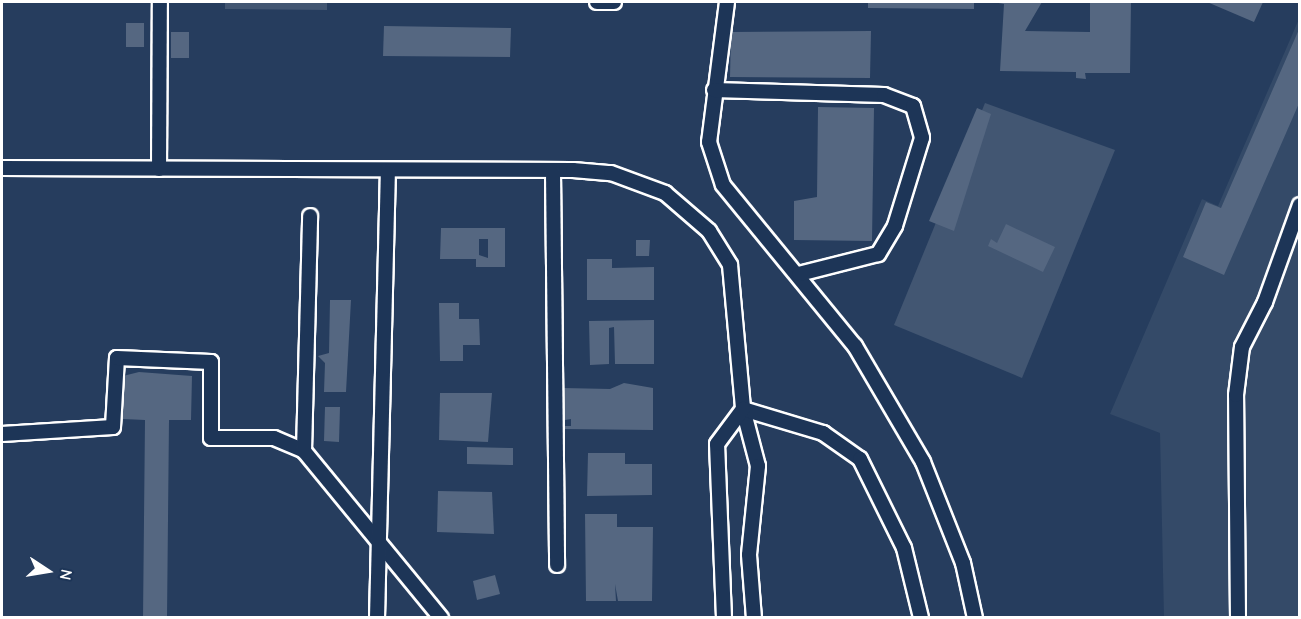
<!DOCTYPE html>
<style>
body{margin:0}
#map{position:relative;width:1301px;height:619px;overflow:hidden;background:#263d5e;font-family:"Comic Neue",sans-serif}
div>[style]{position:absolute}
[style*='--x']{left:calc(var(--x)*1px);top:calc(var(--y)*1px);width:calc(var(--w)*1px);rotate:calc(var(--a)*1deg)}
.built>*{inset:0;background:#344a68}
.green>*{inset:0;background:#425672}
.building>*{inset:0;background:#556781}
.roads{filter:drop-shadow(2px 0 #fff) drop-shadow(-2px 0 #fff) drop-shadow(0 2px #fff) drop-shadow(0 -2px #fff)}
.lane>*{height:14px;margin:-7px;padding:0 7px;transform-origin:7px;border-radius:7px;background:#1d3557}
span{translate:-50% -50%;white-space:nowrap;text-align:center;line-height:1.15;-webkit-text-stroke:6px #1d3557;paint-order:stroke}
.frame{position:absolute;inset:0;border:3px solid #fff;pointer-events:none}
.north{position:absolute;left:18px;top:541px;width:60px;height:60px;-webkit-text-stroke:4px #1d3557;paint-order:stroke;rotate:102deg;font-size:16px;font-weight:700;line-height:24px;text-align:center;color:#fff}
.north::after{content:'';display:block;margin:auto;width:21px;height:27px;background:#fff;clip-path:polygon(50% 0,100% 100%,50% 72%,0 100%)}
</style>
<div id="map">
<div class="built">
<i style="clip-path:polygon(1299px 19px,1299px 617px,1164px 617px,1160px 433px,1110px 414px,1202px 199px,1218px 206px)"></i>
</div>
<div class="green">
<i style="clip-path:polygon(225px 2px,327px 2px,327px 10px,225px 9px)"></i>
<i style="clip-path:polygon(985px 103px,1115px 150px,1022px 378px,894px 325px)"></i>
</div>
<div class="building">
<i style="clip-path:polygon(868px 2px,974px 2px,974px 9px,868px 8px)"></i>
<i style="clip-path:polygon(993px 2px,1042px 2px,1025px 31px,1090px 32px,1090px 2px,1131px 2px,1130px 73px,1085px 73px,1086px 79px,1076px 78px,1076px 72px,1000px 71px,1004px 4px)"></i>
<i style="clip-path:polygon(1207px 2px,1263px 2px,1254px 22px)"></i>
<i style="clip-path:polygon(126px 23px,144px 23px,144px 47px,126px 47px)"></i>
<i style="clip-path:polygon(384px 26px,511px 28px,510px 57px,383px 56px)"></i>
<i style="clip-path:polygon(1300px 27px,1300px 101px,1224px 275px,1183px 257px,1206px 202px,1221px 208px)"></i>
<i style="clip-path:polygon(871px 31px,870px 78px,730px 77px,731px 32px)"></i>
<i style="clip-path:polygon(171px 32px,189px 32px,189px 58px,171px 58px)"></i>
<i style="clip-path:polygon(818px 107px,874px 108px,872px 241px,794px 240px,794px 201px,817px 197px)"></i>
<i style="clip-path:polygon(977px 108px,991px 114px,954px 231px,929px 221px)"></i>
<i style="clip-path:polygon(1006px 224px,1055px 247px,1043px 272px,988px 246px,991px 239px,997px 243px)"></i>
<i style="clip-path:polygon(evenodd,441px 228px,505px 228px,505px 267px,476px 267px,476px 259px,440px 259px,441px 228px,479px 239px,488px 239px,488px 258px,479px 255px,479px 239px)"></i>
<i style="clip-path:polygon(636px 240px,650px 240px,649px 256px,636px 256px)"></i>
<i style="clip-path:polygon(587px 259px,612px 259px,612px 268px,654px 267px,654px 300px,587px 300px)"></i>
<i style="clip-path:polygon(330px 300px,351px 300px,346px 392px,324px 392px,325px 363px,318px 356px,329px 353px)"></i>
<i style="clip-path:polygon(439px 303px,459px 303px,459px 319px,479px 319px,480px 345px,463px 345px,463px 361px,440px 361px)"></i>
<i style="clip-path:polygon(654px 320px,654px 364px,615px 364px,614px 327px,609px 328px,609px 364px,590px 365px,589px 321px)"></i>
<i style="clip-path:polygon(139px 372px,192px 376px,191px 420px,169px 420px,167px 618px,143px 618px,145px 420px,123px 419px,123px 376px)"></i>
<i style="clip-path:polygon(evenodd,624px 383px,653px 388px,653px 430px,563px 429px,563px 388px,610px 389px,624px 383px,571px 419px,571px 426px,565px 426px,565px 420px,571px 419px)"></i>
<i style="clip-path:polygon(440px 393px,492px 393px,488px 442px,439px 440px)"></i>
<i style="clip-path:polygon(325px 407px,340px 407px,339px 442px,324px 441px)"></i>
<i style="clip-path:polygon(467px 447px,513px 448px,513px 465px,467px 464px)"></i>
<i style="clip-path:polygon(588px 453px,625px 453px,625px 464px,652px 464px,652px 495px,587px 496px)"></i>
<i style="clip-path:polygon(438px 491px,492px 492px,494px 534px,437px 532px)"></i>
<i style="clip-path:polygon(585px 514px,617px 514px,617px 527px,653px 527px,652px 601px,618px 601px,615px 584px,616px 601px,586px 601px)"></i>
<i style="clip-path:polygon(495px 575px,500px 594px,477px 600px,473px 581px)"></i>
</div>
<div class="roads">
<div class="lane">
<i style="--x:597;--y:2;--w:17;--a:0"></i>
<i style="--x:727;--y:2;--w:141;--a:97.3"></i>
<i style="--x:709;--y:142;--w:45;--a:72"></i>
<i style="--x:723;--y:185;--w:208;--a:50.7"></i>
<i style="--x:855;--y:346;--w:134;--a:59.6"></i>
<i style="--x:923;--y:462;--w:109;--a:68.4"></i>
<i style="--x:963;--y:563;--w:56;--a:77.7"></i>
<i style="--x:714;--y:90;--w:170;--a:1.7"></i>
<i style="--x:884;--y:95;--w:31;--a:21"></i>
<i style="--x:913;--y:106;--w:33;--a:74"></i>
<i style="--x:922;--y:138;--w:92;--a:107.1"></i>
<i style="--x:895;--y:226;--w:33;--a:121"></i>
<i style="--x:878;--y:254;--w:81;--a:165.8"></i>
<i style="--x:2;--y:168;--w:571;--a:0.2"></i>
<i style="--x:573;--y:170;--w:38;--a:5"></i>
<i style="--x:611;--y:173;--w:58;--a:20.3"></i>
<i style="--x:665;--y:193;--w:58;--a:40.8"></i>
<i style="--x:709;--y:231;--w:40;--a:58"></i>
<i style="--x:730;--y:265;--w:145;--a:84.8"></i>
<i style="--x:743;--y:409;--w:59;--a:75.3"></i>
<i style="--x:758;--y:466;--w:89;--a:95.8"></i>
<i style="--x:749;--y:555;--w:63;--a:85.5"></i>
<i style="--x:159;--y:169;--w:167;--a:-89.7"></i>
<i style="--x:553;--y:172;--w:393;--a:89.4"></i>
<i style="--x:743;--y:409;--w:84;--a:16.7"></i>
<i style="--x:823;--y:433;--w:45;--a:35.1"></i>
<i style="--x:860;--y:459;--w:99;--a:63.7"></i>
<i style="--x:904;--y:548;--w:72;--a:76.3"></i>
<i style="--x:2;--y:434;--w:111;--a:-3.6"></i>
<i style="--x:113;--y:427;--w:69;--a:-86.7"></i>
<i style="--x:117;--y:358;--w:94;--a:2.4"></i>
<i style="--x:211;--y:362;--w:76;--a:90"></i>
<i style="--x:211;--y:438;--w:63;--a:0"></i>
<i style="--x:274;--y:438;--w:33;--a:23"></i>
<i style="--x:304;--y:451;--w:216;--a:50.6"></i>
<i style="--x:304;--y:451;--w:235;--a:-88.5"></i>
<i style="--x:377;--y:618;--w:447;--a:-88.6"></i>
<i style="--x:724;--y:618;--w:174;--a:-92.3"></i>
<i style="--x:717;--y:444;--w:44;--a:-53.4"></i>
<i style="--x:1238;--y:618;--w:223;--a:-90.5"></i>
<i style="--x:1236;--y:395;--w:48;--a:-82.9"></i>
<i style="--x:1242;--y:347;--w:51;--a:-62.9"></i>
<i style="--x:1265;--y:302;--w:103;--a:-70.2"></i>
</div>
</div>
<div class="frame"></div>
<div class="north">N</div>
</div>
